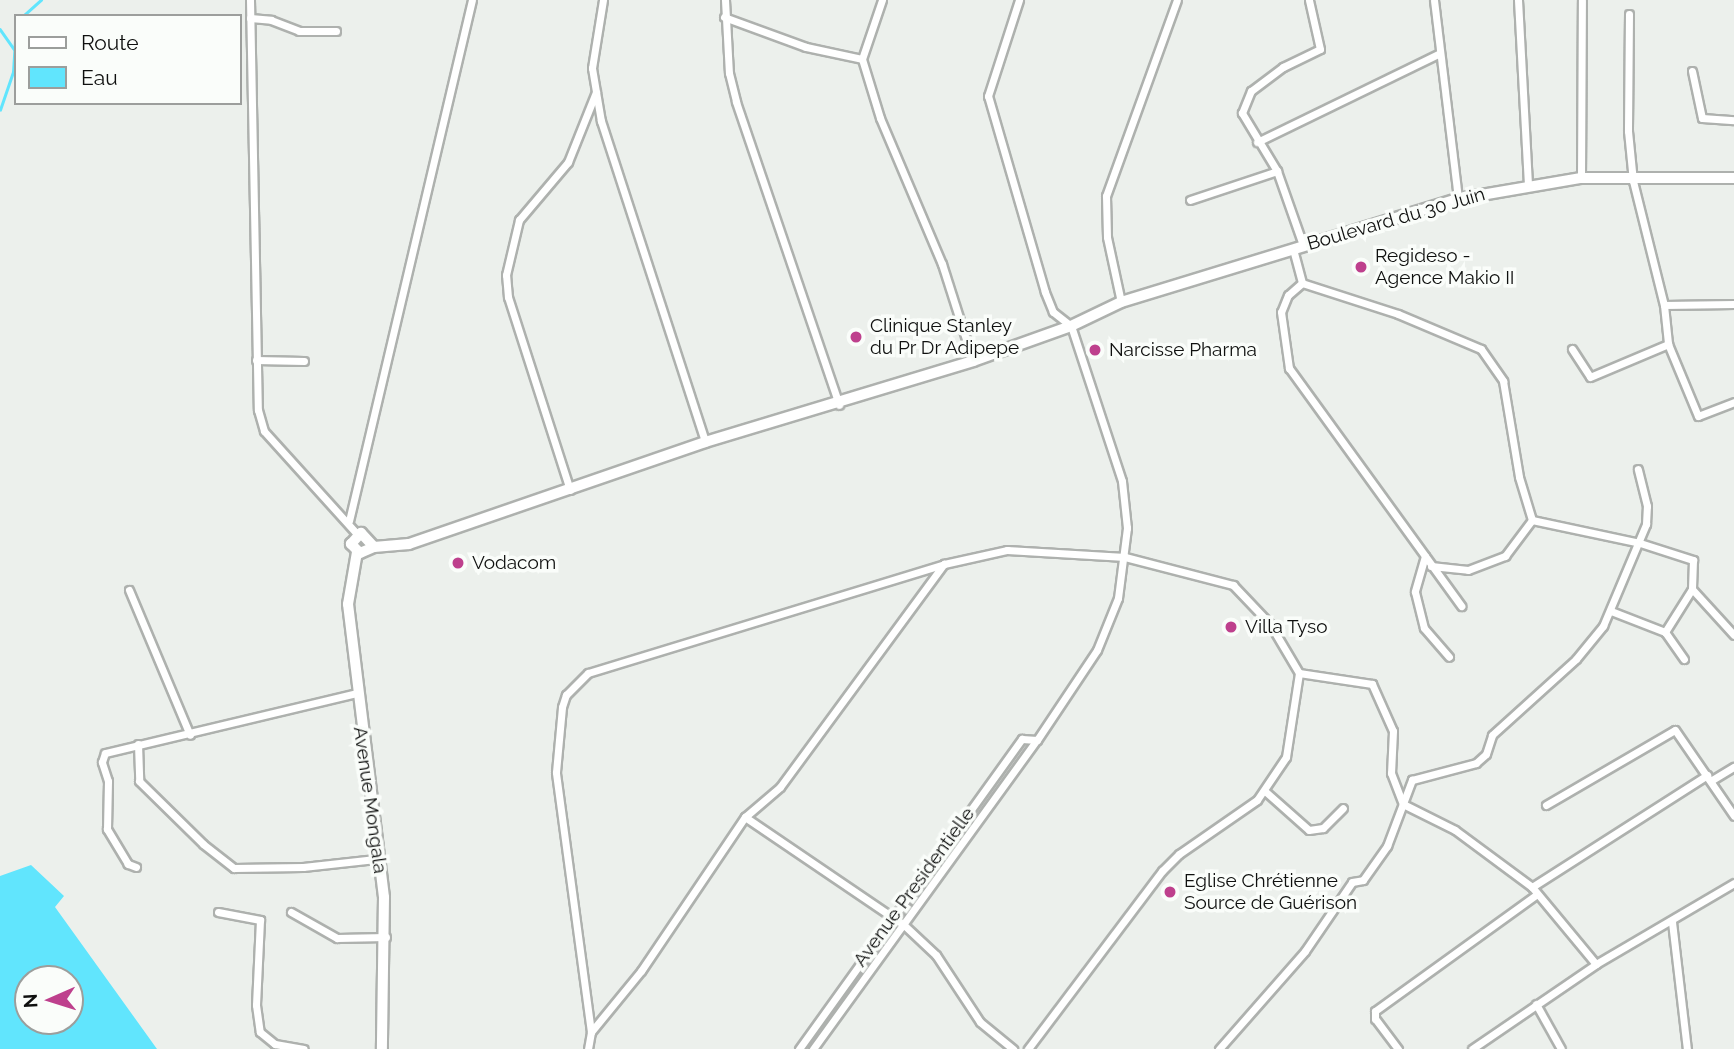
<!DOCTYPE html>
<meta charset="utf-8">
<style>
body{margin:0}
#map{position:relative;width:1734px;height:1049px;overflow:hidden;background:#ecf0ec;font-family:Raleway,sans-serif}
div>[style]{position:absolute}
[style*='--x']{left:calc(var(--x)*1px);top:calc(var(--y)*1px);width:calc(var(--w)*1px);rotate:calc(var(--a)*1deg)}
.water>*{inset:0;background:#61e5fd}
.stream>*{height:2.5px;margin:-1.25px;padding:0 1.25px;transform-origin:1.25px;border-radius:1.25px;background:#61e5fd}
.roads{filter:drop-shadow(2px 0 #aeb1ae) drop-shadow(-2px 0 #aeb1ae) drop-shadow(0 2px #aeb1ae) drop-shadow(0 -2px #aeb1ae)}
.street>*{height:7px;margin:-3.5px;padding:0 3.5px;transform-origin:3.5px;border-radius:3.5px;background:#fff}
.secondary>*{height:10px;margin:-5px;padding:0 5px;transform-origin:5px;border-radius:5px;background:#fff}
.dots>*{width:19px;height:19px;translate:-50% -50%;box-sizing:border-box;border:4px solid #fafdfa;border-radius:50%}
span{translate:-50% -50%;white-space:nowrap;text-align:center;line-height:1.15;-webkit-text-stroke:7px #fafdfa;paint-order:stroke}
.street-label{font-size:19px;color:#0f100f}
.poi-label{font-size:19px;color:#0f100f}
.left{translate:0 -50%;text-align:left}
.legend{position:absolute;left:14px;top:14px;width:228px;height:91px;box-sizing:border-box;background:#fafdfa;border:2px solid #9c9e9c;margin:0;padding:9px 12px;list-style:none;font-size:21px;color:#0f100f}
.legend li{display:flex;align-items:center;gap:14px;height:35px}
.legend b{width:35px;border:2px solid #9c9e9c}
.north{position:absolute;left:14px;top:965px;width:70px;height:70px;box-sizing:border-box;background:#fafdfa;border:2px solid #9c9e9c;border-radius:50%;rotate:267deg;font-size:19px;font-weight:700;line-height:28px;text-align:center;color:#0f100f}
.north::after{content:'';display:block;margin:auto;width:24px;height:32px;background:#be408d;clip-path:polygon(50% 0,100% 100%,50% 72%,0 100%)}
</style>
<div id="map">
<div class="water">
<i style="clip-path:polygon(evenodd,31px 865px,64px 896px,55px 907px,157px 1049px,0 1049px,0 876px,31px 865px,28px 979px,70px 979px,70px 1021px,28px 1021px,28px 979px)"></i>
</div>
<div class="stream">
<i style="--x:23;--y:16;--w:24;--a:-42"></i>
<i style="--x:0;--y:29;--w:24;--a:55"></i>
<i style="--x:0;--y:110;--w:40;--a:-71.1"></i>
<i style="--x:13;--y:72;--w:48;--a:-86.4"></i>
</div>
<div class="roads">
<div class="street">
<i style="--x:250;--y:0;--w:410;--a:88.9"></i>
<i style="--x:258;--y:410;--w:22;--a:74"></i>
<i style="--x:264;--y:431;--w:139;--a:47.9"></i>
<i style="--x:603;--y:0;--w:69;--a:99.2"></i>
<i style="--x:592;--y:68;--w:54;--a:80.4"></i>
<i style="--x:601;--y:121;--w:337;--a:72"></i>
<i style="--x:725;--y:0;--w:73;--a:86.9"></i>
<i style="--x:729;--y:73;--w:30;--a:76"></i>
<i style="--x:736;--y:102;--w:320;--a:71.2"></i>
<i style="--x:882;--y:0;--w:62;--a:108.7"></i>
<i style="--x:862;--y:59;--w:62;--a:73"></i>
<i style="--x:880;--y:118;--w:159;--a:67"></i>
<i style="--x:942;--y:264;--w:102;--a:72.3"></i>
<i style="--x:1434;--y:0;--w:200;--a:83.1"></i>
<i style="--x:1518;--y:0;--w:184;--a:86.9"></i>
<i style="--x:1629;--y:14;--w:117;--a:90.5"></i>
<i style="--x:1628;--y:131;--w:50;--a:84.3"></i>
<i style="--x:1633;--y:181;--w:128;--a:76"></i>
<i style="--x:1664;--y:305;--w:39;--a:84"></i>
<i style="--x:1668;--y:344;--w:78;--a:67.4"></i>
<i style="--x:1698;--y:416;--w:39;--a:-21"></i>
<i style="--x:724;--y:17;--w:87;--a:20.1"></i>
<i style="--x:806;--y:47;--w:57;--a:12.1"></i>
<i style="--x:250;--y:18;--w:21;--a:5"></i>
<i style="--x:271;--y:20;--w:30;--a:21"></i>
<i style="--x:299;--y:31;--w:37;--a:0"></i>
<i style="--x:1692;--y:71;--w:48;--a:78"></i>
<i style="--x:1702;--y:118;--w:32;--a:4"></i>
<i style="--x:1257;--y:142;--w:201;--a:-25.9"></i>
<i style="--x:1581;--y:178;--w:178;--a:-89.7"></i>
<i style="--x:1190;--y:200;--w:92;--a:-18.4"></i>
<i style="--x:1303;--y:245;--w:78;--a:-109.4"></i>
<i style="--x:1277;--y:171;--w:68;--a:-121.1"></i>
<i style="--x:1242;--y:113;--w:24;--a:-68"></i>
<i style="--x:1251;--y:91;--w:40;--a:-37"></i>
<i style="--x:1283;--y:67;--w:41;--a:-25.9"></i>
<i style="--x:1320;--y:49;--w:50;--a:-102.7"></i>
<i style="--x:1293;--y:249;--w:35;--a:75"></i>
<i style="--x:1302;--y:283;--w:18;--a:139"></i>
<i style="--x:1288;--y:295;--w:18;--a:112"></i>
<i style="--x:1281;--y:312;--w:57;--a:81.9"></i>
<i style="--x:1289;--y:368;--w:294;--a:54.1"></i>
<i style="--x:1302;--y:283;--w:101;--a:17.9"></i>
<i style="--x:1398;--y:314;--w:90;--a:22.9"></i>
<i style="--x:1481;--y:349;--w:39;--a:55"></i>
<i style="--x:1503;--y:381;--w:97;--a:80.5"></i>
<i style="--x:1519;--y:477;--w:45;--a:73.2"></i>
<i style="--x:1121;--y:302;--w:66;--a:-102.2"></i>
<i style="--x:1107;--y:237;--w:41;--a:-91.4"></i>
<i style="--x:1106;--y:196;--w:208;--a:-70.1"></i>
<i style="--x:1664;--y:305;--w:70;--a:-0.8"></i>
<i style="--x:1572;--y:349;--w:33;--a:57"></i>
<i style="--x:1590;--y:377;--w:85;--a:-22.9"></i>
<i style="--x:256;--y:360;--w:48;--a:1.2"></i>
<i style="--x:570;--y:490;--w:203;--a:-107.8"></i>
<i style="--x:508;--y:297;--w:22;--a:-95"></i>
<i style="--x:506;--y:275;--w:57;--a:-76.7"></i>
<i style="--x:519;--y:220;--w:76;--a:-49.8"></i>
<i style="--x:568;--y:162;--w:75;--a:-68.2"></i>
<i style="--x:349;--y:521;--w:535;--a:-76.72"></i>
<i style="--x:1425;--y:556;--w:37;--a:106"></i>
<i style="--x:1415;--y:592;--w:37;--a:76"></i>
<i style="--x:1424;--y:628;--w:38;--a:49"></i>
<i style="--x:1431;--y:566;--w:37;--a:6"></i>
<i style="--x:1468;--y:570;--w:40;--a:-21"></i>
<i style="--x:1505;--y:556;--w:45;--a:-53.1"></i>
<i style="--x:1532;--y:520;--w:110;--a:12"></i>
<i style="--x:1640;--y:543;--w:56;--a:17.8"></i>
<i style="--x:1693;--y:560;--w:29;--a:92"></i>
<i style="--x:1692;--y:589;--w:51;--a:122.1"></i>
<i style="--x:1665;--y:632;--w:58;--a:-158.7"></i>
<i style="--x:1692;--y:589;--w:62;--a:47.6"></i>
<i style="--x:129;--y:590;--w:157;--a:67.2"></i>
<i style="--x:1665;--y:632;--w:33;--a:55"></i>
<i style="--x:1299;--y:673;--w:74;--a:8.6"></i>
<i style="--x:1372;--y:684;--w:51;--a:65.9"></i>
<i style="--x:1393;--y:731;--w:42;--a:92.7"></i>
<i style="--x:1391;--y:773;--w:33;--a:69"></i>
<i style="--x:1403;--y:804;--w:58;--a:26.6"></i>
<i style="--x:1455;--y:830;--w:96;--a:36.5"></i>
<i style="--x:1532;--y:887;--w:100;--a:50.3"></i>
<i style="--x:138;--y:744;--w:37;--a:88"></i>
<i style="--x:139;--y:781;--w:90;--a:44.5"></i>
<i style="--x:203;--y:844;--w:39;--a:38"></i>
<i style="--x:234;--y:868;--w:69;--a:-0.8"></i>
<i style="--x:303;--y:867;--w:73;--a:-6.3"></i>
<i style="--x:1712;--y:780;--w:26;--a:-31"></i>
<i style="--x:1266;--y:792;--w:57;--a:41.5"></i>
<i style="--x:1309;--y:830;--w:14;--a:-8"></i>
<i style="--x:1323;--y:828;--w:28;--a:-45"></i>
<i style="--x:1546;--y:805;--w:149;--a:-30.2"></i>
<i style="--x:1675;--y:730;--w:104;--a:55.5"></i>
<i style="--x:745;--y:817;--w:192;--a:34.2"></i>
<i style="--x:904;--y:925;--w:44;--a:43.2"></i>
<i style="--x:936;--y:955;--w:80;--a:56.7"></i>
<i style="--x:980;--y:1022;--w:43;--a:39.3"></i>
<i style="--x:136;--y:867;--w:9;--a:-159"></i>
<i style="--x:128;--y:864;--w:41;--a:-121"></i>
<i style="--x:107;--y:829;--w:48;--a:-88.8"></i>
<i style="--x:108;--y:781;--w:20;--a:-108"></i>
<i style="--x:102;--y:762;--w:9;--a:-72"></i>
<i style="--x:105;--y:753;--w:258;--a:-13.4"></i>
<i style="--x:1532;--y:887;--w:208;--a:-32.6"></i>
<i style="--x:218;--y:912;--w:43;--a:10.8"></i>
<i style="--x:260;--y:920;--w:85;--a:92.7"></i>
<i style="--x:256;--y:1005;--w:27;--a:82"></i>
<i style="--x:260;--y:1032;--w:19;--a:39"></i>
<i style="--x:275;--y:1044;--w:29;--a:10"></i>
<i style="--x:291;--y:912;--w:53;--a:29.5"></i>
<i style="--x:337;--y:938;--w:49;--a:-1.2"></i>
<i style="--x:1672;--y:922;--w:128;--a:83.3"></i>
<i style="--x:1536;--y:1004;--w:51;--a:60.9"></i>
<i style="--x:591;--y:1032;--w:79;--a:-50.7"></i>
<i style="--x:641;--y:971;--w:186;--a:-56"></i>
<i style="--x:745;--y:817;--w:46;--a:-40.6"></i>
<i style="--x:780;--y:787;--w:277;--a:-53.7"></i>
<i style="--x:588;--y:1049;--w:17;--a:-80"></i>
<i style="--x:591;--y:1032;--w:262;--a:-97.7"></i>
<i style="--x:556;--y:772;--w:65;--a:-84.7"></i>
<i style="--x:562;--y:707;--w:13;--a:-72"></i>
<i style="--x:566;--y:695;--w:31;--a:-45"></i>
<i style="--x:588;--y:673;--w:372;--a:-17"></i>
<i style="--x:944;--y:564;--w:65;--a:-12.5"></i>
<i style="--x:1007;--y:550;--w:118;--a:3.4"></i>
<i style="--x:1125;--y:557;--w:112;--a:14.5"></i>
<i style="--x:1233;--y:585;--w:54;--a:46.5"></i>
<i style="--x:1270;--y:624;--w:57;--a:59.4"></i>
<i style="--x:1299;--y:673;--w:85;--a:98.8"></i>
<i style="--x:1286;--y:757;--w:52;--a:124"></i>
<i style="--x:1257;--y:800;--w:95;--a:145.3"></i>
<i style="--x:1179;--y:854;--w:24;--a:135"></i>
<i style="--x:1162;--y:871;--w:223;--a:127"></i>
<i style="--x:799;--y:1049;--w:382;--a:-54.3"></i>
<i style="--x:1022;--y:739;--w:15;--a:4"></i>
<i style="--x:813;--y:1049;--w:382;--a:-54.1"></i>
<i style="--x:1037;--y:740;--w:108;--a:-56.3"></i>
<i style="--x:1097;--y:650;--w:56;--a:-68"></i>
<i style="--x:1118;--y:598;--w:71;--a:-82.7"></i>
<i style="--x:1127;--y:528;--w:47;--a:-96.1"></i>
<i style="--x:1122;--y:481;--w:163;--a:-108.2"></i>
<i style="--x:1071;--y:326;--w:23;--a:-142"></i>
<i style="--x:1053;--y:312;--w:22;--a:-112"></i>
<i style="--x:1045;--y:292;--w:204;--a:-106.2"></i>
<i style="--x:988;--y:96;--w:101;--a:-72.1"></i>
<i style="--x:1219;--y:1049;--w:130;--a:-48.7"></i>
<i style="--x:1305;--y:951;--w:83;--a:-55.7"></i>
<i style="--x:1352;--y:882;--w:11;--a:-10"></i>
<i style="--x:1363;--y:880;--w:42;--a:-54.8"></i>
<i style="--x:1387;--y:846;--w:71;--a:-69.3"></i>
<i style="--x:1412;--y:780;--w:66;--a:-14.9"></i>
<i style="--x:1476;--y:763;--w:13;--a:-42"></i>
<i style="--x:1486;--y:754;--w:20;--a:-72"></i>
<i style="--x:1492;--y:735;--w:113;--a:-42.1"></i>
<i style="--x:1576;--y:659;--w:43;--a:-50.7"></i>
<i style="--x:1603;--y:626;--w:111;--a:-67.1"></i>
<i style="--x:1646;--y:524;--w:18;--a:-87"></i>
<i style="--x:1647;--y:506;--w:38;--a:-104"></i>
<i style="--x:1398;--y:1049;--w:38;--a:-127"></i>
<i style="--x:1375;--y:1019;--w:8;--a:-90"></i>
<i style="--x:1375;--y:1011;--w:200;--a:-35.8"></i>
<i style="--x:1472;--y:1049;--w:150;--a:-34.4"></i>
<i style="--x:1596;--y:964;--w:160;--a:-30.4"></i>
</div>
<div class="secondary">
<i style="--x:361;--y:533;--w:19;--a:47"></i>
<i style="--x:374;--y:547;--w:15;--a:157"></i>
<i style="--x:360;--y:553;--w:13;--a:-135"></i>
<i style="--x:351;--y:544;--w:15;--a:-48"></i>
<i style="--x:374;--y:547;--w:35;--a:-5"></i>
<i style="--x:409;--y:544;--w:313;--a:-19"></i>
<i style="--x:705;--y:442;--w:280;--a:-16.8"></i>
<i style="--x:973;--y:361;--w:104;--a:-19.7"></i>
<i style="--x:1071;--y:326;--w:55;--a:-25.6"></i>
<i style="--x:1121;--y:302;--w:352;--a:-17"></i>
<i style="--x:1458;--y:199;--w:125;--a:-9.7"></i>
<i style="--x:1581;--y:178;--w:153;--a:0"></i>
<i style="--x:357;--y:552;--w:53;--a:99.8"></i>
<i style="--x:348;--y:604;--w:295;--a:83"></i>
<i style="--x:384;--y:897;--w:152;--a:90.8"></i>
</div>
</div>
<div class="dots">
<i style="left:1361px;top:267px;background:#be408d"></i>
<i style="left:856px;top:337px;background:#be408d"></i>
<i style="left:1095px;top:350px;background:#be408d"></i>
<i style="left:458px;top:563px;background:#be408d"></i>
<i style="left:1231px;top:627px;background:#be408d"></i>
<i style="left:1170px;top:892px;background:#be408d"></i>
</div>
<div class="street-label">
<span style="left:1396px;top:219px;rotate:-16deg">Boulevard du 30 Juin</span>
<span style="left:370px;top:800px;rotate:82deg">Avenue Mongala</span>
<span style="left:914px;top:887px;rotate:-54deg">Avenue Presidentielle</span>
</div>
<div class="poi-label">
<span class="left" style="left:1375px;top:267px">Regideso -<br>Agence Makio II</span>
<span class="left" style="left:870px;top:337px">Clinique Stanley<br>du Pr Dr Adipepe</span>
<span class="left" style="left:1109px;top:350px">Narcisse Pharma</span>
<span class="left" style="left:472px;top:563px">Vodacom</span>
<span class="left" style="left:1245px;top:627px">Villa Tyso</span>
<span class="left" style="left:1184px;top:892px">Eglise Chrétienne<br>Source de Guérison</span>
</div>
<ul class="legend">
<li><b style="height:9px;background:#fff"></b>Route</li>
<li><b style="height:19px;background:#61e5fd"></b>Eau</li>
</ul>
<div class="north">N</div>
</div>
